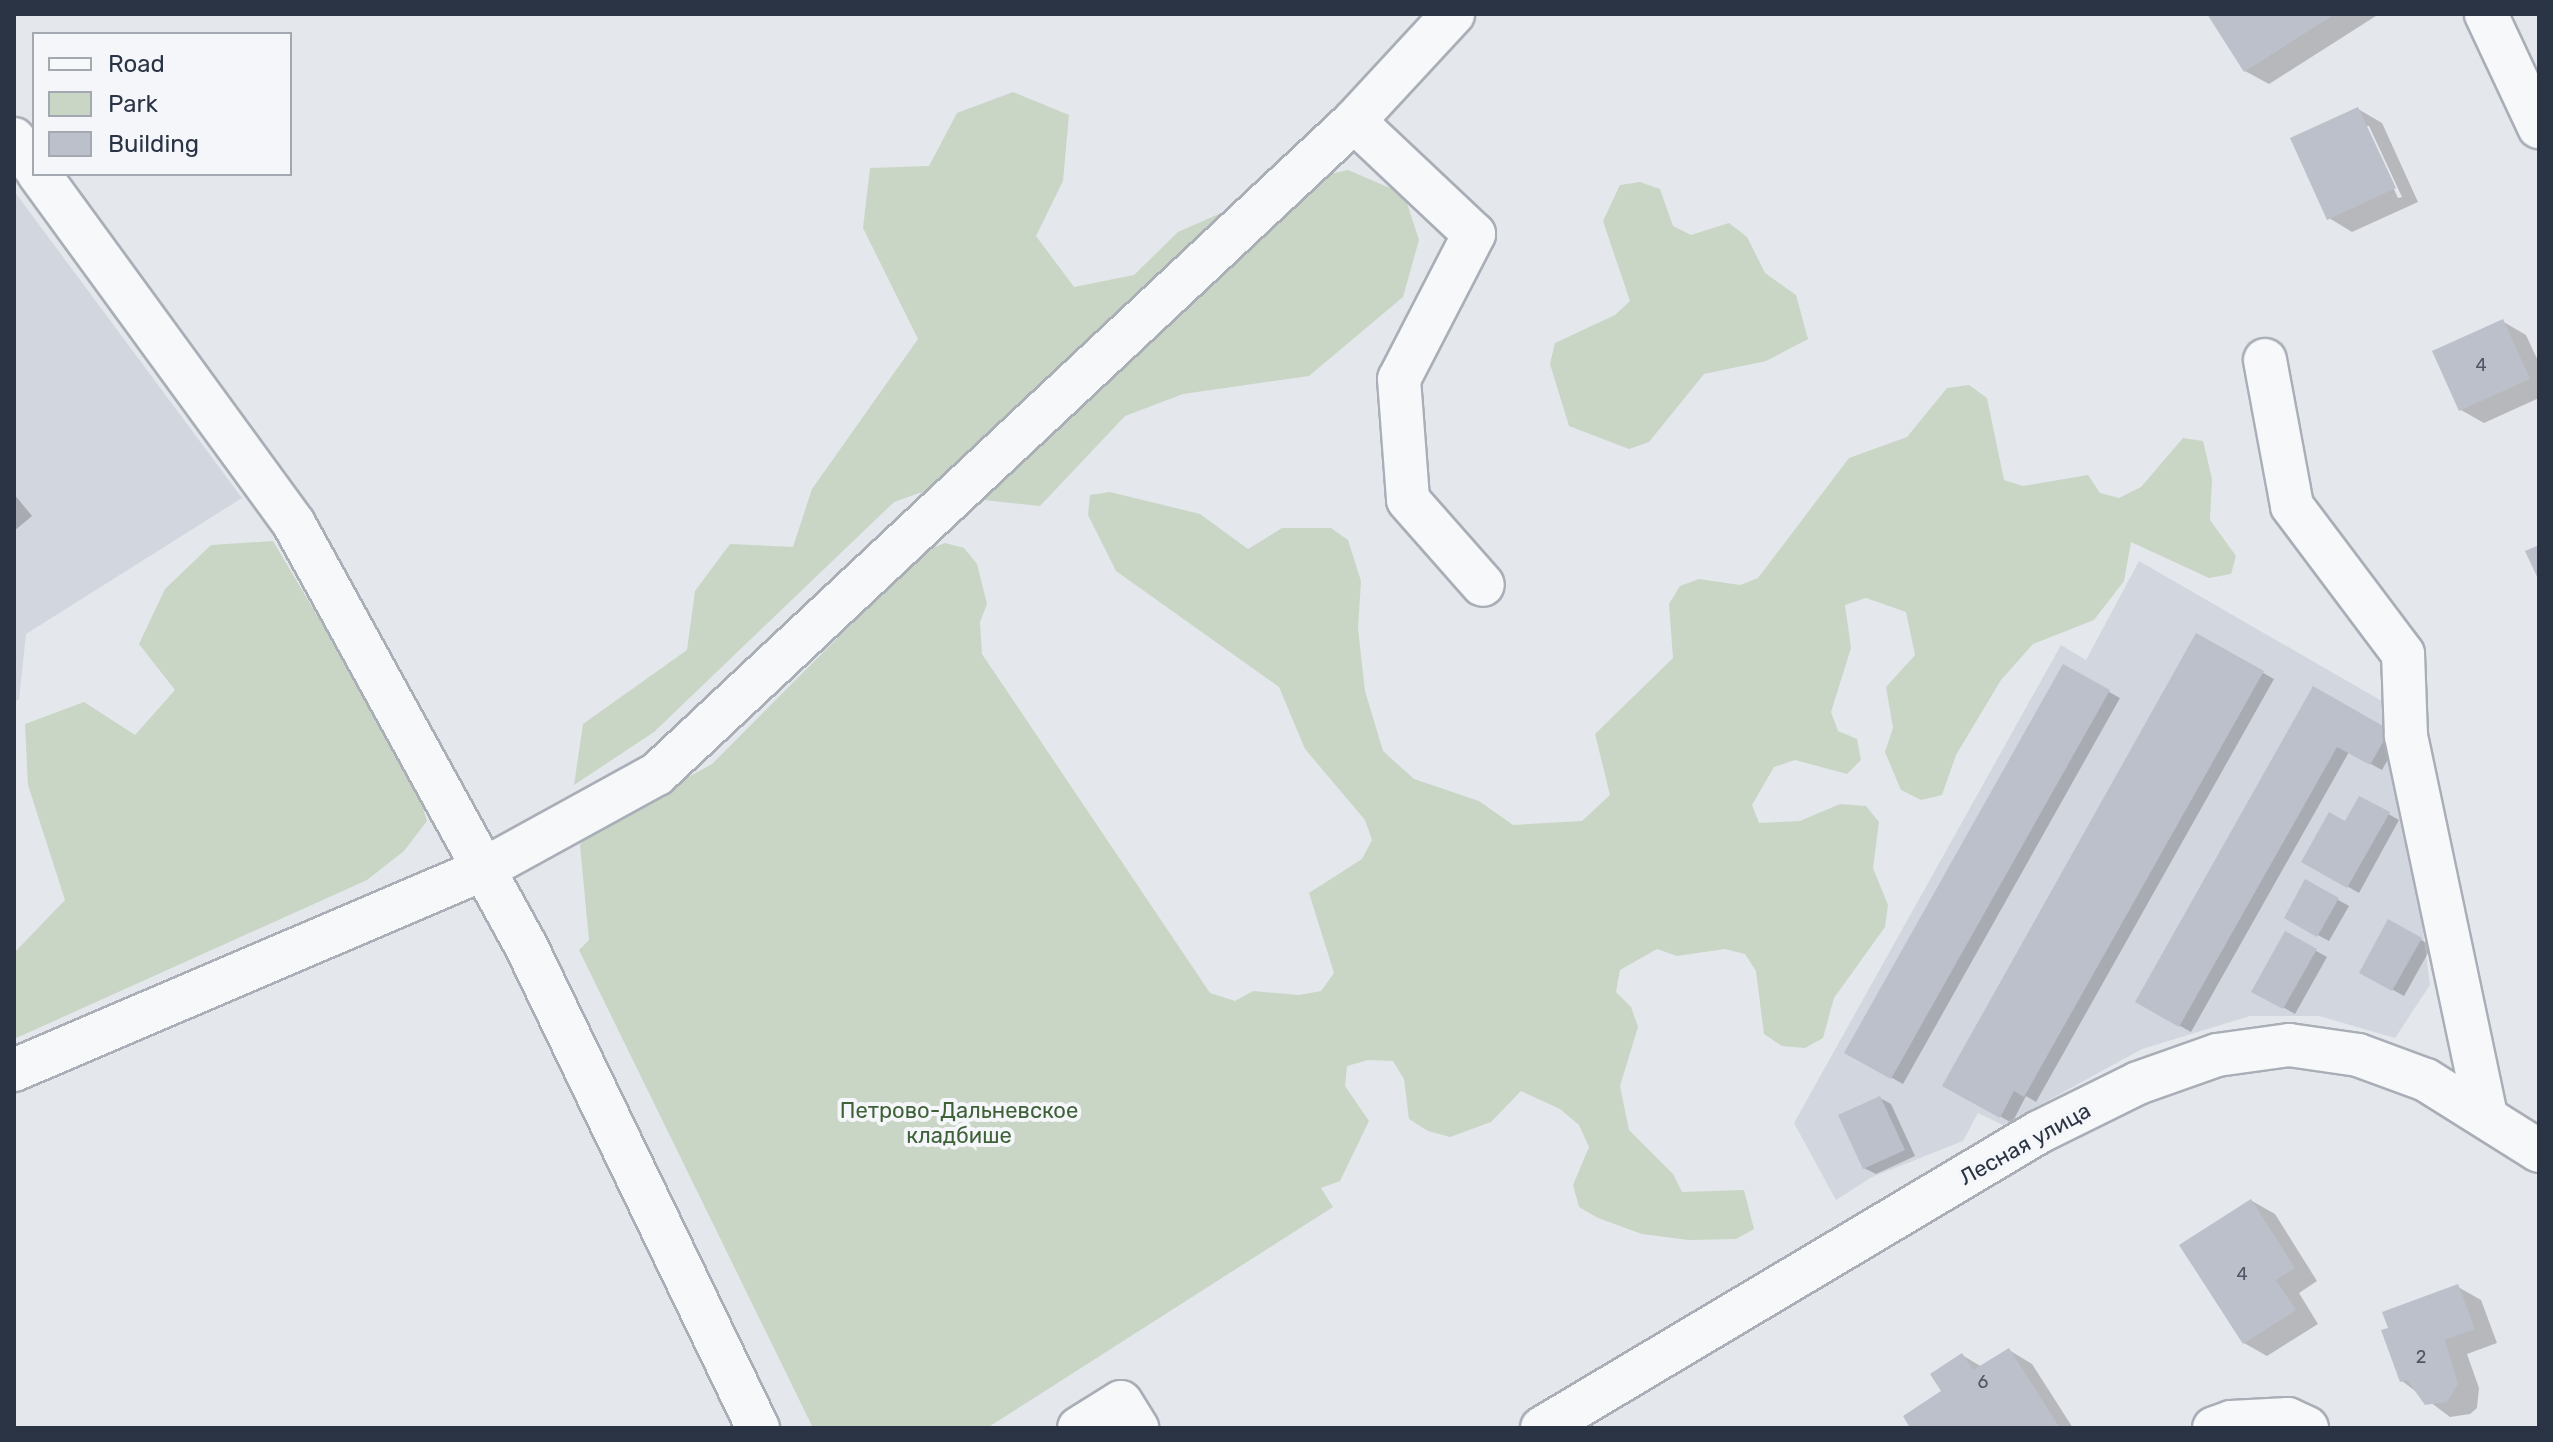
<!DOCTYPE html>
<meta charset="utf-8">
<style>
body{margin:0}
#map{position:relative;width:2553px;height:1442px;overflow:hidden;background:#e4e7ec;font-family:Rubik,sans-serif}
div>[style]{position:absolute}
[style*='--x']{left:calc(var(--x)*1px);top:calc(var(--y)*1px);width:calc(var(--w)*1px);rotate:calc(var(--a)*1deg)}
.built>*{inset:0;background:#d2d6de}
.green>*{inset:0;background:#c9d6c5}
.shadow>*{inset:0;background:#0003}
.building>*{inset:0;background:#bbc0ca}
.roads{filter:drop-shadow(2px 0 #a9aeb7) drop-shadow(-2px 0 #a9aeb7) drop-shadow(0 2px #a9aeb7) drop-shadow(0 -2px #a9aeb7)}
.minor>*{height:42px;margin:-21px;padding:0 21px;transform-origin:21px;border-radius:21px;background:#f7f8fa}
span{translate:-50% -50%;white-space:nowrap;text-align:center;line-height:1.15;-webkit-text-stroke:8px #f4f6f9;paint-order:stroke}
.number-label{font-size:18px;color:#4f5766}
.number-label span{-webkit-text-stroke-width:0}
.park-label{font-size:22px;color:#3f6138}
.street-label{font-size:22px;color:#2b3445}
.frame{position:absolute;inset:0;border:16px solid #2b3445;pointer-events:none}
.legend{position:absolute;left:32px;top:32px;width:260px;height:144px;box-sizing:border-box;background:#f4f6f9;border:2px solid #a4a8b1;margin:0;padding:10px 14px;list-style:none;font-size:24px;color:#2b3445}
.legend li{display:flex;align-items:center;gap:16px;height:40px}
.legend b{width:40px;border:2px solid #a4a8b1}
</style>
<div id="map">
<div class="built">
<i style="clip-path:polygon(14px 191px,242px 498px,26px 634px,19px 699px,14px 702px)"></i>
<i style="clip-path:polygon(2139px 561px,2394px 708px,2430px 985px,2395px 1038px,2319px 1016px,2250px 1016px,2142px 1049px,2003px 1125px,1978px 1113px,1963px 1141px,1872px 1177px,1836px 1200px,1794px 1123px,2061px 645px,2086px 660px)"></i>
</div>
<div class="green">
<i style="clip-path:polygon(1013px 92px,1069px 115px,1063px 181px,1036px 236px,1074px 287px,1134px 275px,1178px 232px,1289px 183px,1348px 170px,1404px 194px,1419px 240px,1403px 297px,1309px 376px,1183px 394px,1125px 416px,1040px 506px,919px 493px,894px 502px,654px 732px,574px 785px,583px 724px,687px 650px,695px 591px,730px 544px,793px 547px,812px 489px,918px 339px,863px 228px,870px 168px,929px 166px,957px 113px)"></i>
<i style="clip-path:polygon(1640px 182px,1660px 189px,1673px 226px,1691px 235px,1729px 223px,1747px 237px,1765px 273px,1796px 295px,1808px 339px,1766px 361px,1704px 374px,1649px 442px,1629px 449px,1569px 426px,1550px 364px,1555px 343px,1615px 315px,1630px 301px,1603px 221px,1620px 185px)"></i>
<i style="clip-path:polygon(1969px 385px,1987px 398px,2004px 480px,2023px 486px,2088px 475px,2100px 493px,2119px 498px,2141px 487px,2183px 438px,2203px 441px,2212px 479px,2210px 520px,2236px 556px,2231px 574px,2209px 578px,2131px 542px,2124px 581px,2094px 620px,2033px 644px,2001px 680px,1956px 755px,1942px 795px,1921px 800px,1901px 790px,1885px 752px,1893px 728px,1886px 687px,1915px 655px,1906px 612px,1866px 598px,1845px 605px,1851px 648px,1831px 712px,1838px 731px,1857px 739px,1861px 760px,1847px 774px,1795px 760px,1774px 767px,1752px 805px,1759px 823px,1800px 821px,1840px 804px,1866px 806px,1879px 822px,1873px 868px,1888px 905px,1885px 927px,1834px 998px,1823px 1038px,1805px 1048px,1782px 1046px,1764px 1034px,1756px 971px,1745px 954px,1725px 949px,1677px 956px,1657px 949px,1620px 970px,1616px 992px,1631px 1007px,1638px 1027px,1620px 1086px,1629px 1130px,1673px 1174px,1682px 1192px,1744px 1190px,1754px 1229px,1736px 1239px,1689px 1240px,1642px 1234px,1598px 1218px,1579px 1207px,1573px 1185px,1589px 1147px,1579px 1125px,1560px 1109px,1521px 1091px,1491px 1122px,1450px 1137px,1428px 1131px,1409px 1119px,1404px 1079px,1393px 1061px,1368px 1060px,1347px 1066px,1345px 1086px,1369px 1121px,1340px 1181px,1321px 1188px,1333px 1207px,987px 1428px,813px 1428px,579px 950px,589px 940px,580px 845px,593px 830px,712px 764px,924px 551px,945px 543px,964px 548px,977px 564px,987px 604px,980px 622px,982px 654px,1210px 993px,1235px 1001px,1253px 991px,1299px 995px,1321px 991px,1334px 973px,1309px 893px,1362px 859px,1372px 840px,1365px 820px,1305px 749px,1279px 687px,1116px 571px,1088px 515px,1090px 495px,1110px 492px,1200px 514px,1248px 549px,1282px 528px,1331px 528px,1348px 540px,1361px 581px,1358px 629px,1365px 691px,1383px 751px,1414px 779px,1479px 801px,1513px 825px,1582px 821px,1610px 795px,1595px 734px,1673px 658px,1669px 604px,1680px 586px,1699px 579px,1740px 585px,1758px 578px,1849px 458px,1907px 437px,1947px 388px)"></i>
<i style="clip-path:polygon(273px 541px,414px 779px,427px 821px,404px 851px,367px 880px,14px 1039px,14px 953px,65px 900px,28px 785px,25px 724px,84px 702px,135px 735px,175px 690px,139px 644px,165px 589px,211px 545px)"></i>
</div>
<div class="shadow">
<i style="clip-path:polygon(2209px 14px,2379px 14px,2269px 84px,2245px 71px)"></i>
<i style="clip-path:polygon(evenodd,2358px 109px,2382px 123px,2418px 202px,2352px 232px,2329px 218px,2358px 109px,2365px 126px,2369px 126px,2402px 197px,2398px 198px,2365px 126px)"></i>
<i style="clip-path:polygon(2502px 321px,2526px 335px,2539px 363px,2539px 398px,2484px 423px,2461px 410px)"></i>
<i style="clip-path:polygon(14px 494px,32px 516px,14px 531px)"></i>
<i style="clip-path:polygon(2197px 636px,2274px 679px,2036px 1102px,2026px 1096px,2012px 1123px,1945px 1085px)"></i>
<i style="clip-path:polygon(2064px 667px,2120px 698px,1903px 1084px,1846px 1052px)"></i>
<i style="clip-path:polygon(2314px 689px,2400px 738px,2382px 770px,2349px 752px,2191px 1032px,2137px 1002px)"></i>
<i style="clip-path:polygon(2360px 798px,2399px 820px,2359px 893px,2303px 861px,2346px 823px)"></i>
<i style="clip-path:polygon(2306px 882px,2349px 906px,2329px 941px,2286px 918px)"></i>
<i style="clip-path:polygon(2389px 922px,2432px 946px,2404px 996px,2361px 972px)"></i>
<i style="clip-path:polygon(2286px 934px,2327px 957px,2295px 1014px,2254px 991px)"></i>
<i style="clip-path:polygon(1880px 1098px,1891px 1104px,1915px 1156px,1876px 1174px,1864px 1168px)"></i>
<i style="clip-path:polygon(2252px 1201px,2275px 1214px,2317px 1281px,2299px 1293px,2318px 1324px,2267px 1356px,2244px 1343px)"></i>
<i style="clip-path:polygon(2458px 1287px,2481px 1300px,2497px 1343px,2467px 1354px,2479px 1388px,2477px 1408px,2470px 1414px,2450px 1417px,2402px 1381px,2390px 1329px)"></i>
<i style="clip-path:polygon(2009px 1350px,2032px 1364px,2073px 1428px,1913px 1428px,1944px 1392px,1962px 1355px,1982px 1367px)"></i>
</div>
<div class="building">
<i style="clip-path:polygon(2207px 14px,2335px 14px,2244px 72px)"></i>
<i style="clip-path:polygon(2358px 107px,2396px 188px,2327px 220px,2290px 138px)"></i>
<i style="clip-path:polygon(2503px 319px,2530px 379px,2459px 411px,2432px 351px)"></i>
<i style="clip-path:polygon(2539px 545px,2539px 581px,2525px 551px)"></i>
<i style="clip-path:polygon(2196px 633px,2264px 671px,2024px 1097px,2014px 1091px,2000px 1118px,1942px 1086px)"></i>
<i style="clip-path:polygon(2063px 664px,2110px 690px,1891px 1079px,1844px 1053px)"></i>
<i style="clip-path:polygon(2313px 686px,2390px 730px,2370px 765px,2337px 747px,2179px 1027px,2135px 1002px)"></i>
<i style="clip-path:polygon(2359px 796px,2390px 812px,2347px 888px,2301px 862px,2329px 812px,2345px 821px)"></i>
<i style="clip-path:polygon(2305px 879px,2339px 898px,2317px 937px,2284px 918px)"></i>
<i style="clip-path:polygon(2388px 919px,2422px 938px,2392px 991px,2359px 973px)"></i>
<i style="clip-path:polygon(2285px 931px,2317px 949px,2283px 1009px,2251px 992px)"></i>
<i style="clip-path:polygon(1880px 1096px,1905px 1150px,1863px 1169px,1838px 1115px)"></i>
<i style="clip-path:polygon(2251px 1199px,2295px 1268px,2276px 1280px,2296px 1310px,2243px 1344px,2179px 1245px)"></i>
<i style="clip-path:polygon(2458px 1284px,2475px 1329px,2445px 1340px,2458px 1384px,2447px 1402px,2425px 1405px,2407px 1380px,2400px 1382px,2381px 1330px,2388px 1328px,2382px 1312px)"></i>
<i style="clip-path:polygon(2009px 1348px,2060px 1428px,1910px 1428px,1903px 1416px,1941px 1391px,1930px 1374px,1962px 1353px,1973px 1370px)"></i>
</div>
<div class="roads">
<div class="minor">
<i style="--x:2486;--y:14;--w:125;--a:64.9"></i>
<i style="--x:1354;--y:121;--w:165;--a:43.3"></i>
<i style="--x:1474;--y:234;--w:163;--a:117.3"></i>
<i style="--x:1399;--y:379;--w:121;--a:85.7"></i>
<i style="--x:1408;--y:500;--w:113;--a:48.6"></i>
<i style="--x:14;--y:139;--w:34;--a:54"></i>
<i style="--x:39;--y:174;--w:433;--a:53.9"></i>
<i style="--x:294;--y:524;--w:482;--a:61.2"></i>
<i style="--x:526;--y:946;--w:535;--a:64.3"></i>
<i style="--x:2265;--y:360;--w:148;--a:79.5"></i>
<i style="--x:2292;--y:506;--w:185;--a:53.1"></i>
<i style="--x:2403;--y:654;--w:82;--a:87.9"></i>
<i style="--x:2406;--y:736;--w:389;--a:78.1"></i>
<i style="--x:14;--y:1070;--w:511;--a:-23.15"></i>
<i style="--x:484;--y:869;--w:197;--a:-28.8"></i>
<i style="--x:657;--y:774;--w:955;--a:-43.13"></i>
<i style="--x:1354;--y:121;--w:146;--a:-47.2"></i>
<i style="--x:1079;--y:1428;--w:49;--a:-31.8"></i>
<i style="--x:1121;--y:1402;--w:31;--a:58"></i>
<i style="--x:1542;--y:1428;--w:578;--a:-30.78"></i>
<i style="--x:2039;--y:1132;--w:110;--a:-26.3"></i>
<i style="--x:2138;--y:1083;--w:84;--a:-19.5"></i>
<i style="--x:2217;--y:1055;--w:73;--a:-7.9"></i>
<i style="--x:2289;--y:1045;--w:70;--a:8.2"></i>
<i style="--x:2358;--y:1055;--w:72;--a:20.2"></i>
<i style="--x:2426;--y:1080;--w:133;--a:32.1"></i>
<i style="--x:2214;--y:1428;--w:18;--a:-19"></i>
<i style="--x:2231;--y:1422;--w:57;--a:-3"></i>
<i style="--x:2288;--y:1419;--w:21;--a:25"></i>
</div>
</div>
<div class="number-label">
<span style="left:2481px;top:365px">4</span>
<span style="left:2242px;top:1274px">4</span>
<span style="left:2421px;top:1357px">2</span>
<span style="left:1983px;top:1382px">6</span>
</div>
<div class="park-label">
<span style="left:959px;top:1123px">Петрово-Дальневское<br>кладбише</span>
</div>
<div class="street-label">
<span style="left:2025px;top:1144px;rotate:-29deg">Лесная улица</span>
</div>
<div class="frame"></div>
<ul class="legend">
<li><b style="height:10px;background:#f7f8fa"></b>Road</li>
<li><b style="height:22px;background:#c9d6c5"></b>Park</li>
<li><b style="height:22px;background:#bbc0ca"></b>Building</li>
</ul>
</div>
